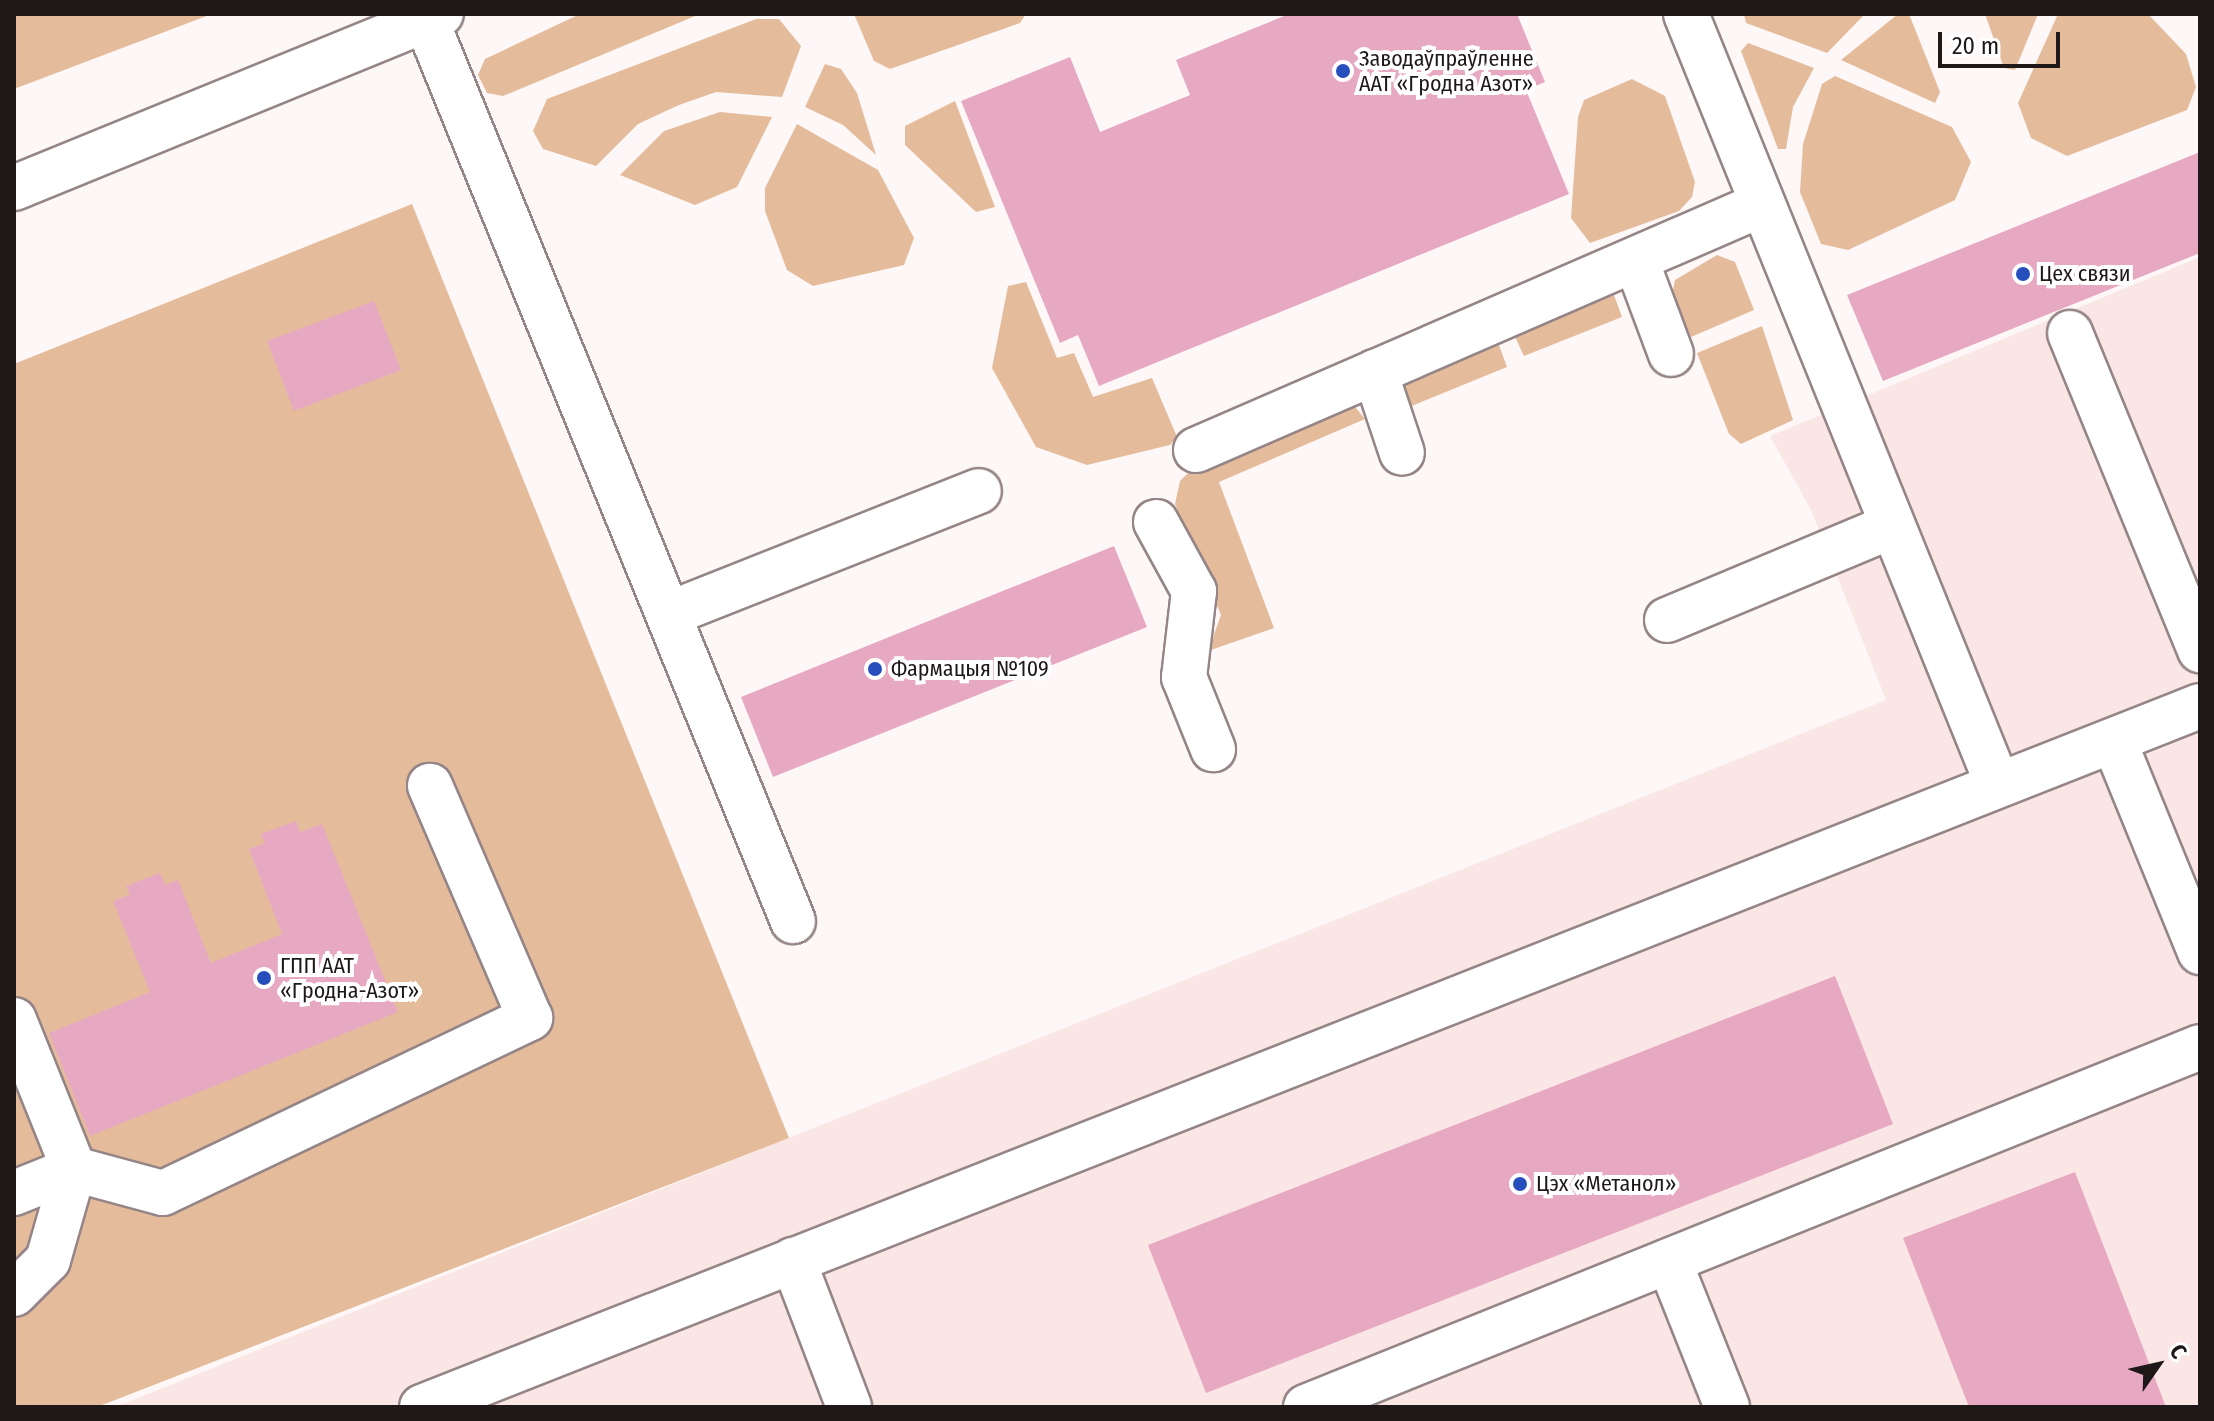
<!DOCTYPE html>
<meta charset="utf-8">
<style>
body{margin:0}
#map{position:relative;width:2214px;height:1421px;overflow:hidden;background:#fef7f7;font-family:"Fira Sans Condensed",sans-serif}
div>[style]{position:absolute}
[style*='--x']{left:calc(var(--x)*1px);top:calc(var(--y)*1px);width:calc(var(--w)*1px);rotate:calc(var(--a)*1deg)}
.built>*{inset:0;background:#fbe6e6}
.green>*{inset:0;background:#e5bc9b}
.building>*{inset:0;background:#e7a9c1}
.roads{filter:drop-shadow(2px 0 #958586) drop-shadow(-2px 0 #958586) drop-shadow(0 2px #958586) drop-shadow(0 -2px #958586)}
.minor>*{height:44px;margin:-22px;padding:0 22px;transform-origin:22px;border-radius:22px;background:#fff}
.dots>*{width:22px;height:22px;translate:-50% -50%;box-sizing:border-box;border:4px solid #fff;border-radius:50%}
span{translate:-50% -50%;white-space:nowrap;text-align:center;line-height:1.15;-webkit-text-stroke:8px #fff;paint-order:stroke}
.poi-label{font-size:22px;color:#1e1818}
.left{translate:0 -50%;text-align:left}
.frame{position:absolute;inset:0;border:16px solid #1e1818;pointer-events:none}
.north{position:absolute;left:2118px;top:1325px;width:80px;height:80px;-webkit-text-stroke:6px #fff;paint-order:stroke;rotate:56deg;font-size:22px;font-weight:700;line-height:32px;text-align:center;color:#1e1818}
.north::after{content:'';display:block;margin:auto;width:28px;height:36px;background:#1e1818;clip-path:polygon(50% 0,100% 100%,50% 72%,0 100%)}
.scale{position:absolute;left:1938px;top:32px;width:122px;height:36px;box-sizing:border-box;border:4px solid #1e1818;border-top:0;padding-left:10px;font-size:24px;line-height:28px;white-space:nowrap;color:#1e1818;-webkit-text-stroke:6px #fff;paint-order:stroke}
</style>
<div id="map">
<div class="built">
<i style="clip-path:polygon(2200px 257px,2200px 1407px,115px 1407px,1886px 700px,1811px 510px,1770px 436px)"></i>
</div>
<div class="green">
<i style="clip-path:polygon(14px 14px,212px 14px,14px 89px)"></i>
<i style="clip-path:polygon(580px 14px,700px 14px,503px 96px,487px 93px,478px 75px,485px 59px)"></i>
<i style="clip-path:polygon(854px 14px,1026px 14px,1020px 23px,890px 69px,874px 61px)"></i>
<i style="clip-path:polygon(1865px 14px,1827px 53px,1746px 23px,1744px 15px)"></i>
<i style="clip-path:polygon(1898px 14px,1909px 14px,1940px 92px,1935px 103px,1841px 60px)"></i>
<i style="clip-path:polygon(1985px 14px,2038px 14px,2015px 70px,2004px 68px)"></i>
<i style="clip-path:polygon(2058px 14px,2148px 14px,2186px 54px,2196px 87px,2187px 110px,2067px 156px,2031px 138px,2018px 103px)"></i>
<i style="clip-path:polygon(756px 19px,779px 19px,801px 46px,782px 97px,716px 92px,679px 105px,638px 124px,596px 166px,543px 149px,533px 131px,547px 99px)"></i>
<i style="clip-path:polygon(1748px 43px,1814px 68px,1793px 107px,1786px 149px,1778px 149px,1741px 51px)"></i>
<i style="clip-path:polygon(825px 64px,841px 69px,857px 93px,876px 155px,843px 125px,805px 107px)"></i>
<i style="clip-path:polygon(1835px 76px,1952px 127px,1971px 162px,1955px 200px,1848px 250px,1821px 244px,1800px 192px,1803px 144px,1822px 84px)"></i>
<i style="clip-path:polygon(1632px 79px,1665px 96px,1695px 182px,1692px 197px,1679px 211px,1590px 243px,1571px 218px,1578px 117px,1584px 100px)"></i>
<i style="clip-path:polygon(955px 101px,995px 207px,976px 212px,905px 145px,905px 126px)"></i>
<i style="clip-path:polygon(720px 112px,772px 117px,737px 187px,695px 205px,620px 175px,664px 131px)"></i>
<i style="clip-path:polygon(797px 124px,878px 170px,914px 238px,904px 265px,813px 286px,787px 270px,765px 211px,765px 188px)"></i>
<i style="clip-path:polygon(412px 204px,789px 1138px,97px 1407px,14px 1407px,14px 364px)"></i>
<i style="clip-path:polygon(1717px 255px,1735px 262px,1754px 310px,1691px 337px,1672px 295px,1675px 280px)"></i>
<i style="clip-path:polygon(1026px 282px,1057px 358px,1074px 353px,1093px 397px,1152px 378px,1177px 437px,1170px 445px,1087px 465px,1036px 447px,992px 368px,1008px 286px)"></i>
<i style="clip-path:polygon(1614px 295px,1622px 317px,1524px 356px,1514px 335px)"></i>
<i style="clip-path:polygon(1762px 326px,1793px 420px,1741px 444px,1729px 434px,1697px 353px)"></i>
<i style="clip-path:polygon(1499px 345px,1507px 367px,1409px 407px,1399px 386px)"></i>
<i style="clip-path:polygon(1350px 401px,1365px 419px,1219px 482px,1274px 628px,1208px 651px,1221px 615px,1175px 504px,1180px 481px,1194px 467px)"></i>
</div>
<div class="building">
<i style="clip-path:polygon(1289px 14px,1517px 14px,1545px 82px,1526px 90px,1569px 194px,1099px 386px,1078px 335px,1060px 343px,961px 101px,1070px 57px,1100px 132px,1190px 95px,1176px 60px)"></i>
<i style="clip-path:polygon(2200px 152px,2200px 253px,1883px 381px,1847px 295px)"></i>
<i style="clip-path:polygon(374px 301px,401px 370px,294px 411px,267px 341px)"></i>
<i style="clip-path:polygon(1114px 546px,1147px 627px,773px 777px,741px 697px)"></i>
<i style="clip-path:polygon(296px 821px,300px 832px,322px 824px,398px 1012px,90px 1136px,49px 1033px,150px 992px,113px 901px,130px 895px,126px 886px,160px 873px,165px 885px,178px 880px,211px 963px,282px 934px,249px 849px,265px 843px,261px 834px)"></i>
<i style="clip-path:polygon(1835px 976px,1893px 1124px,1206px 1393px,1148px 1245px)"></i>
<i style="clip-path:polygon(2075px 1172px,2166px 1407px,1969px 1407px,1903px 1238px)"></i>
</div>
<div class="roads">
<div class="minor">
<i style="--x:1686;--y:14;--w:830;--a:67.98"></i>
<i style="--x:426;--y:20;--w:973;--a:67.84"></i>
<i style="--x:14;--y:188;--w:461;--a:-22.2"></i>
<i style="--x:1637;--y:263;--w:97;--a:69.5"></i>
<i style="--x:2070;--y:333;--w:343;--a:67.7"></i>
<i style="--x:1375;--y:372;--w:85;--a:71.6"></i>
<i style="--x:1196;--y:450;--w:615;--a:-23.48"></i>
<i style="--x:1156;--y:522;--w:79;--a:61.2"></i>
<i style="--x:1194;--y:591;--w:87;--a:96.6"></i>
<i style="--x:1184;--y:677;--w:78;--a:68.1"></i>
<i style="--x:671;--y:613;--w:331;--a:-21.6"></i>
<i style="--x:1667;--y:620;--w:244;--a:-22.7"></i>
<i style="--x:2114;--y:741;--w:228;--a:67.8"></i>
<i style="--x:14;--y:1020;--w:161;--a:68.1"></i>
<i style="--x:74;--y:1169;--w:65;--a:158.2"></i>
<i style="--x:793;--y:1260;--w:157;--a:69.1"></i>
<i style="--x:1669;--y:1261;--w:157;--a:68.3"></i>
<i style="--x:14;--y:1294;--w:48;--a:-45"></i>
<i style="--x:48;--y:1260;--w:95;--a:-74.1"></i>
<i style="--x:74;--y:1169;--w:92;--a:15.1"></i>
<i style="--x:163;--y:1193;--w:407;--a:-25.5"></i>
<i style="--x:530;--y:1018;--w:253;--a:-113.3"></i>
<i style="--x:422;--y:1407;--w:1911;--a:-21.52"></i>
<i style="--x:1306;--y:1407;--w:964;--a:-21.93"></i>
</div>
</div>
<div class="dots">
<i style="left:1343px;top:71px;background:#274ebd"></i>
<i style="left:2023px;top:274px;background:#274ebd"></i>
<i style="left:875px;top:669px;background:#274ebd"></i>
<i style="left:264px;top:978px;background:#274ebd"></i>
<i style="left:1520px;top:1184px;background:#274ebd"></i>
</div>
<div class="poi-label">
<span class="left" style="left:1359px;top:71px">Заводаўпраўленне<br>ААТ «Гродна Азот»</span>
<span class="left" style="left:2039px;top:274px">Цех связи</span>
<span class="left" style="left:891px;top:669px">Фармацыя №109</span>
<span class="left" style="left:280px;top:978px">ГПП ААТ<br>«Гродна-Азот»</span>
<span class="left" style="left:1536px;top:1184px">Цэх «Метанол»</span>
</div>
<div class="frame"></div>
<div class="north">С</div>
<div class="scale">20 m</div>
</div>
